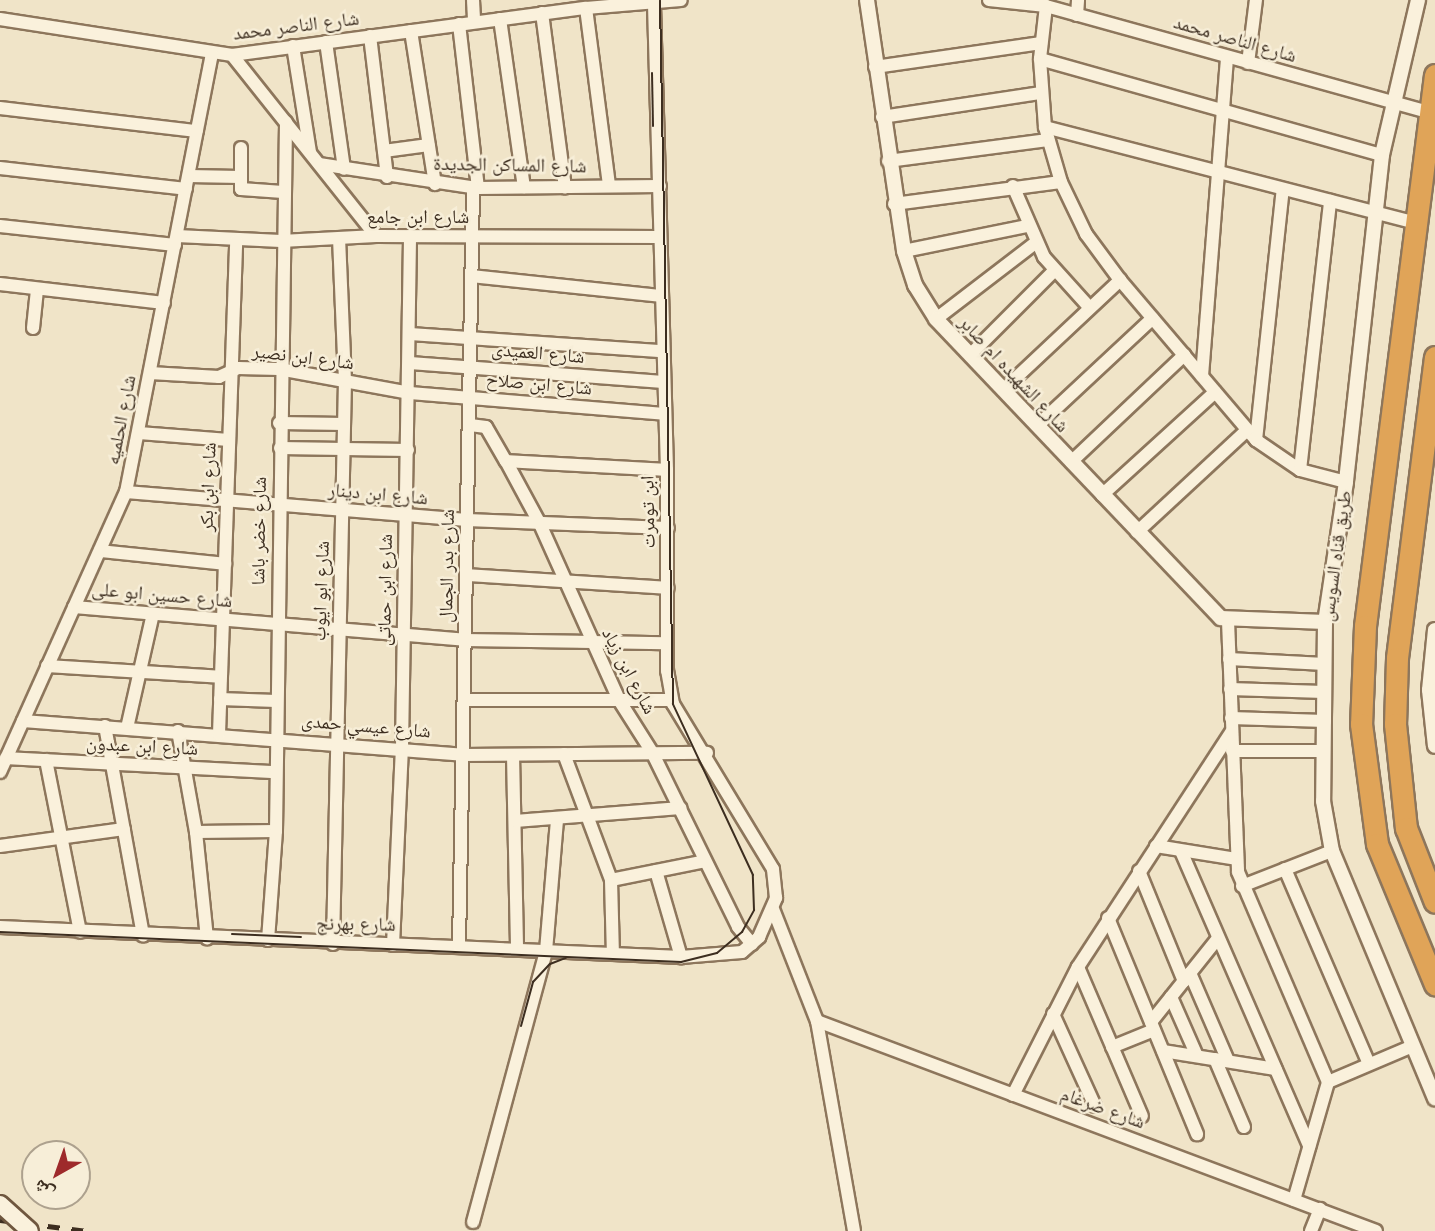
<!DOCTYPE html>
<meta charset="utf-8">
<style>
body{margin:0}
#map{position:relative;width:1435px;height:1231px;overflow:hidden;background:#f0e4c8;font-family:"Libre Baskerville","Noto Naskh Arabic",serif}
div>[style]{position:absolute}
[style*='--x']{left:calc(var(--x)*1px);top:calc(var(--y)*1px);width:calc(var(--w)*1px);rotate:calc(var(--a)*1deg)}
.roads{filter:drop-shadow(2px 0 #8d765c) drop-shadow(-2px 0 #8d765c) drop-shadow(0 2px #8d765c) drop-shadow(0 -2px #8d765c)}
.minor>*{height:12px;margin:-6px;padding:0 6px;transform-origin:6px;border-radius:6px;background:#faf1dc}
.tertiary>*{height:14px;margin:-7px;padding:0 7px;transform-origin:7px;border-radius:7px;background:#faf1dc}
.motorway>*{height:21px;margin:-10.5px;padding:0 10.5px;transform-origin:10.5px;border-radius:10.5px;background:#e0a458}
.tram>*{height:2px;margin:-1px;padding:0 1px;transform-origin:1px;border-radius:1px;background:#3d2e20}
.rail>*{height:4.5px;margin-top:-2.25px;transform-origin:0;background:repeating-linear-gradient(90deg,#3d2e20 0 12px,transparent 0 24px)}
.bridges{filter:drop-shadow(2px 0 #6f573f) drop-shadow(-2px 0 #6f573f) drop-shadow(0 2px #6f573f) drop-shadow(0 -2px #6f573f)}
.secondary-bridge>*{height:16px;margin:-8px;padding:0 8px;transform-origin:8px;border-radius:8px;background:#faf1dc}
span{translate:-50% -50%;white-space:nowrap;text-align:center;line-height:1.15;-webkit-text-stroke:5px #f7eed8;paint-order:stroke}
.street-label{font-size:19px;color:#3d2e20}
.north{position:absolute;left:21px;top:1140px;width:70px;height:70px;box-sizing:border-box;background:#f7eed8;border:2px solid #ada18e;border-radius:50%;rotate:220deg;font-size:19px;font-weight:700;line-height:28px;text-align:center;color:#3d2e20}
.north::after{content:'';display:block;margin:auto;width:24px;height:32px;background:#9e2a2b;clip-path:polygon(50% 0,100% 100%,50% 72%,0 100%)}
</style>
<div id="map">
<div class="roads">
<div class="minor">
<i style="--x:473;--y:0;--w:22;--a:87"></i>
<i style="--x:989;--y:0;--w:57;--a:6"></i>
<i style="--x:1046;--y:6;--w:397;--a:15.5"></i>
<i style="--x:1046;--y:6;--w:53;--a:96.5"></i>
<i style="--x:1040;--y:59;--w:68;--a:85.8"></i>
<i style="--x:1045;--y:127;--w:57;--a:73.8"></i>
<i style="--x:1061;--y:182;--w:58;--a:64.3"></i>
<i style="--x:1086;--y:234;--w:57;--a:53.5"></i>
<i style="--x:1120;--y:280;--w:210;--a:49.6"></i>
<i style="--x:1256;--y:440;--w:53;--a:34.3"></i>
<i style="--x:1300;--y:470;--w:48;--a:14.6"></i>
<i style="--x:586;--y:8;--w:179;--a:82.6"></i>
<i style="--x:542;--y:13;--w:176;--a:82.5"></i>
<i style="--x:1077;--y:15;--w:15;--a:-86"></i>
<i style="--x:0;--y:19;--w:235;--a:8.8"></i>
<i style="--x:232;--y:55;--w:357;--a:-7.6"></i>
<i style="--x:586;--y:8;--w:95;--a:-4.8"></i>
<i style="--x:500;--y:19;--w:170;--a:81.9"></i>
<i style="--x:459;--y:24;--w:165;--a:83.4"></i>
<i style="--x:411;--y:31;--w:155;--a:81.1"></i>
<i style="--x:370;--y:36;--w:142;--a:83.1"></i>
<i style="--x:326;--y:42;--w:128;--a:81.9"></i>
<i style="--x:293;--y:46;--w:107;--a:80.9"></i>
<i style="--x:232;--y:55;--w:231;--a:51.5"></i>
<i style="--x:1040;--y:59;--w:355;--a:15.7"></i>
<i style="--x:1248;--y:63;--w:64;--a:-82.8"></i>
<i style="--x:875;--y:67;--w:168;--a:-8.2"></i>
<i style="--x:0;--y:108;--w:198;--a:6.7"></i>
<i style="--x:882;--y:117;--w:161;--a:-8.6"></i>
<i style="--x:1045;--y:127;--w:384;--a:14.5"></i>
<i style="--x:241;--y:148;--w:41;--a:90"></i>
<i style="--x:241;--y:189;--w:42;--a:4.1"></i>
<i style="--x:384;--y:151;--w:45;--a:-7.6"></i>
<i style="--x:888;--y:161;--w:161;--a:-7.5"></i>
<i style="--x:319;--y:164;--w:161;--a:8.6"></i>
<i style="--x:478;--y:188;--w:182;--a:-0.6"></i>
<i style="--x:0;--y:168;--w:187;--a:6.4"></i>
<i style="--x:189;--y:176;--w:51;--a:1.1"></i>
<i style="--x:1013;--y:186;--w:77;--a:66.4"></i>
<i style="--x:1044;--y:257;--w:67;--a:48"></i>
<i style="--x:894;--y:204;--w:168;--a:-7.5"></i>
<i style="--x:0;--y:226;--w:176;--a:6.2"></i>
<i style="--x:177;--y:236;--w:104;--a:2.8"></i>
<i style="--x:281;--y:241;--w:95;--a:-3"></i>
<i style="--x:376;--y:236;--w:284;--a:0.2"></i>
<i style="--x:904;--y:251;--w:126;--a:-11.5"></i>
<i style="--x:471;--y:276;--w:190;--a:6"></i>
<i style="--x:0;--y:284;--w:165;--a:6.6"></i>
<i style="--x:936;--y:319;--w:125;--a:-37.5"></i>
<i style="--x:33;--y:328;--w:39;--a:-84"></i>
<i style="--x:410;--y:334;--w:253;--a:3.9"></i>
<i style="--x:970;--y:355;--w:119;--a:-45"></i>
<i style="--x:410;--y:363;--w:254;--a:4.3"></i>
<i style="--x:150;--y:373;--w:69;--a:3.3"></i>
<i style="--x:219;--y:377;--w:21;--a:-25"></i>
<i style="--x:238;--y:368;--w:41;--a:1.4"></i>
<i style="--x:279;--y:369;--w:133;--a:10.4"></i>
<i style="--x:410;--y:393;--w:255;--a:4.7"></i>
<i style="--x:1202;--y:376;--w:320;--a:-85.5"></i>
<i style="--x:1003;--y:390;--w:161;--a:-43.2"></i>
<i style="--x:279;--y:423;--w:65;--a:0.9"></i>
<i style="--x:470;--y:425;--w:16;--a:7"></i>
<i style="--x:486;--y:427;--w:39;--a:60"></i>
<i style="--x:506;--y:461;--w:72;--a:61.6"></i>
<i style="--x:540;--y:524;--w:193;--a:65.8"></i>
<i style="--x:619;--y:700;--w:62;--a:57.6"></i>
<i style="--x:652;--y:752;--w:195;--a:63.8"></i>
<i style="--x:738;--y:927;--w:22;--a:51"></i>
<i style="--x:1037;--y:426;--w:158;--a:-43"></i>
<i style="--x:139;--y:433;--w:90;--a:4.4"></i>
<i style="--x:1256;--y:440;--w:252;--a:-83.9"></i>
<i style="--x:280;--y:448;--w:128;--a:0.9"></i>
<i style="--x:506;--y:461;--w:161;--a:3.2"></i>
<i style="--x:1071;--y:462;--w:156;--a:-43.4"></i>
<i style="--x:1300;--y:470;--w:271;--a:-83.6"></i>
<i style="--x:126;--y:492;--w:342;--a:4.7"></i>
<i style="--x:467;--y:520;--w:201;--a:2.3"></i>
<i style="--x:1102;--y:495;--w:153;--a:-42.3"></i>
<i style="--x:1137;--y:532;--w:150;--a:-42.8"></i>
<i style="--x:100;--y:551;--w:126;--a:5.9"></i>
<i style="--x:467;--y:575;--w:201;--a:3.7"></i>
<i style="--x:74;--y:607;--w:392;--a:4.8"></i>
<i style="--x:465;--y:640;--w:200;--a:0.9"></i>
<i style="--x:1228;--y:621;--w:251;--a:87.7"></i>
<i style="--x:1238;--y:872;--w:228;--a:66.8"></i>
<i style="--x:1229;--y:659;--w:96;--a:3"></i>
<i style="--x:47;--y:666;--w:173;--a:3.6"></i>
<i style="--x:1230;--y:689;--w:94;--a:1.8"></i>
<i style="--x:220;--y:699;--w:56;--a:2"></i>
<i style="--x:464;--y:700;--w:208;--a:0"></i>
<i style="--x:1231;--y:718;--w:94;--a:1.8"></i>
<i style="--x:23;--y:721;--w:441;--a:4.4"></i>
<i style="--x:463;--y:755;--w:244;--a:-0.5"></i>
<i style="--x:105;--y:726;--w:213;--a:79.7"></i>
<i style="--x:127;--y:728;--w:117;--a:-77.2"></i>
<i style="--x:178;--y:731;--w:103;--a:79.9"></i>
<i style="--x:196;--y:832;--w:107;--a:84.1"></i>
<i style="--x:219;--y:734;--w:494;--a:-88"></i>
<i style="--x:1232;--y:751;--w:92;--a:0"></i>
<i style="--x:564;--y:754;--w:134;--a:69.5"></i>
<i style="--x:611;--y:880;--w:74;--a:88.5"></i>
<i style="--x:513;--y:755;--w:195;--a:88.8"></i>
<i style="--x:6;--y:758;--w:269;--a:3"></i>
<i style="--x:46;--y:760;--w:175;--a:78.8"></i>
<i style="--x:0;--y:772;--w:307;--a:-65.8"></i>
<i style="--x:126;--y:492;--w:446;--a:-78.9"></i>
<i style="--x:515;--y:821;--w:166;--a:-4.5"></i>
<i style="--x:196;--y:832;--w:80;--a:-0.7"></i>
<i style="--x:0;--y:846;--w:125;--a:-7.8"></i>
<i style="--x:1156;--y:846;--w:81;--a:9.2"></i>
<i style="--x:1181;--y:851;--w:322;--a:66.5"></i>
<i style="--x:1285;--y:869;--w:212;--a:66.7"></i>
<i style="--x:656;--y:871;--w:90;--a:73.8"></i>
<i style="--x:1139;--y:871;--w:119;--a:67.8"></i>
<i style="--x:611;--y:880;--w:96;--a:-11.4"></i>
<i style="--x:1242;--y:886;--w:97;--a:-21.3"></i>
<i style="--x:773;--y:909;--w:120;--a:68.6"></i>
<i style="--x:817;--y:1021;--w:213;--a:80"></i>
<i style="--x:1108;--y:918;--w:234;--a:67.6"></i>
<i style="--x:0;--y:927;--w:682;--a:2.52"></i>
<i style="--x:681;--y:957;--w:61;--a:-4.7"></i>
<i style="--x:742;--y:952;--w:23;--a:-41"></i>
<i style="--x:759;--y:937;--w:43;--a:-66.4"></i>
<i style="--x:776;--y:898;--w:29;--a:-96"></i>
<i style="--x:773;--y:869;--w:193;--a:-121.2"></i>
<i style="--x:673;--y:704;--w:34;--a:-100"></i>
<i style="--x:667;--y:671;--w:201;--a:-90"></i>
<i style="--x:667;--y:470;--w:470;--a:-91.6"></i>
<i style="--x:268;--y:940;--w:109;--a:-85.8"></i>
<i style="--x:276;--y:831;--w:709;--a:-89.19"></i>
<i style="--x:333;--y:944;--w:563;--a:-88.78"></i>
<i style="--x:345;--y:381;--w:143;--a:-92.4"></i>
<i style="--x:393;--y:945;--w:197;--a:-87.4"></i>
<i style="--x:402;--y:748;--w:512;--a:-89.1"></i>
<i style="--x:459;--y:946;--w:759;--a:-88.94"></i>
<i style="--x:1078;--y:967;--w:162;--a:66.8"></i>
<i style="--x:1190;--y:973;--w:96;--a:66.6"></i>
<i style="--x:1171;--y:997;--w:64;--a:66.2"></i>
<i style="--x:1053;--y:1014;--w:101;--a:65.5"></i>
<i style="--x:817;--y:1021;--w:597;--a:20.59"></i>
<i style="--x:1151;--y:1022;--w:107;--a:-51.4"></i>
<i style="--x:1112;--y:1047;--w:45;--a:-22"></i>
<i style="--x:1163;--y:1051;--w:114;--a:9.1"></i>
<i style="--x:1215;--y:1059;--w:74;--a:66.9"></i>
<i style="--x:1013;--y:1095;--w:144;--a:-63.1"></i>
<i style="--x:1078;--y:967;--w:280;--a:-56.9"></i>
<i style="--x:1294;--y:1200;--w:123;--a:-73.9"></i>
<i style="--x:1328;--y:1082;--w:92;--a:-23"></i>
<i style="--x:473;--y:1222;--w:281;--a:-74.9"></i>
<i style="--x:546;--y:951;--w:132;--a:-85.2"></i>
<i style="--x:1311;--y:1231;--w:24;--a:-68"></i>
</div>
<div class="tertiary">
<i style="--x:867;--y:0;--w:254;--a:81.6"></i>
<i style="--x:904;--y:251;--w:36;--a:72"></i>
<i style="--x:915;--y:285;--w:40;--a:58"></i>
<i style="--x:936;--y:319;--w:413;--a:46.4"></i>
<i style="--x:1221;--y:618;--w:104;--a:2.2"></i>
<i style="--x:1418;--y:0;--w:159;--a:103.1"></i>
<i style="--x:1382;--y:155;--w:329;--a:96.3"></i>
<i style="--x:1346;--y:482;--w:142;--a:98.5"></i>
<i style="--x:1325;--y:622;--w:179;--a:90.6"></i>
<i style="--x:1323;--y:801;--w:51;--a:79.8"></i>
<i style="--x:1332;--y:851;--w:268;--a:67.4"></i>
<i style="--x:1435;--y:630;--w:60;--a:95.7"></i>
<i style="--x:1429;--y:690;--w:56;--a:83.9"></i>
</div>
<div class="motorway">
<i style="--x:1435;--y:75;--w:555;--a:97.24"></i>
<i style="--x:1365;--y:626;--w:98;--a:92.3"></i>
<i style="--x:1361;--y:724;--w:121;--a:82.4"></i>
<i style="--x:1377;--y:844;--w:152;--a:67.5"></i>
<i style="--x:1435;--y:357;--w:303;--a:97.2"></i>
<i style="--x:1397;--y:658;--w:66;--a:91.7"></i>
<i style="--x:1395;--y:724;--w:105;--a:84"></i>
<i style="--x:1406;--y:828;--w:79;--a:68.6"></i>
</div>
</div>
<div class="tram">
<i style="--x:652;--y:73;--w:53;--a:88.9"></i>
<i style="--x:0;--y:932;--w:682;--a:2.52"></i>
<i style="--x:681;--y:962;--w:37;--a:-14"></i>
<i style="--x:717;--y:953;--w:33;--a:-40"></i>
<i style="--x:742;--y:932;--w:25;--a:-61"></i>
<i style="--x:754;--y:910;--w:35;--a:-92"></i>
<i style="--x:753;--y:875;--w:189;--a:-115.1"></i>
<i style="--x:673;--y:704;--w:704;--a:-91.06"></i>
<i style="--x:232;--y:934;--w:69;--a:2.5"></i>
<i style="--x:521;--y:1026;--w:46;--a:-74.7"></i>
<i style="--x:533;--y:982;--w:25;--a:-47"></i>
<i style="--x:550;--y:964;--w:17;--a:-21"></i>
</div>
<div class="rail">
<i style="--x:0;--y:1220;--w:88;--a:7.2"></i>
</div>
<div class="bridges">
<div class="secondary-bridge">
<i style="--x:0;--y:1204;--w:40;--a:42"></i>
</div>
</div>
<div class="street-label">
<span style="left:296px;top:26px;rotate:-7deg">شارع الناصر محمد</span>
<span style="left:1235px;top:39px;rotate:16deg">شارع الناصر محمد</span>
<span style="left:510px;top:165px;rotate:1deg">شارع المساكن الجديدة</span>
<span style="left:418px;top:217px">شارع ابن جامع</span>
<span style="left:538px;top:353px;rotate:5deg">شارع العميدى</span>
<span style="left:303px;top:357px;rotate:7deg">شارع ابن نصير</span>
<span style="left:1014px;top:374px;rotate:47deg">شارع الشهيده ام صابر</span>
<span style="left:539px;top:384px;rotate:5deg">شارع ابن صلاح</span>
<span style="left:121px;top:420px;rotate:-79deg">شارع الحلميه</span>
<span style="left:208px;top:487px;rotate:-88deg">شارع ابن بكر</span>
<span style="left:378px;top:494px;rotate:5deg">شارع ابن دينار</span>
<span style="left:648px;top:512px;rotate:-91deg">ابن تومرت</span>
<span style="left:259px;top:531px;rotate:-89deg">شارع خضر باشا</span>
<span style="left:1336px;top:556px;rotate:-82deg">طريق قناه السويس</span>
<span style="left:447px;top:566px;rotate:-89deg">شارع بدر الجمال</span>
<span style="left:385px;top:590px;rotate:-89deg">شارع ابن حماتى</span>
<span style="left:321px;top:591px;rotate:-88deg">شارع ابو ايوب</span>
<span style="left:162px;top:595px;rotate:5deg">شارع حسين ابو على</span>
<span style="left:629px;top:671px;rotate:62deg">شارع ابن زياد</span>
<span style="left:366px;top:726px;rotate:5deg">شارع عيسي حمدى</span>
<span style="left:142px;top:746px;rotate:3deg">شارع ابن عبدون</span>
<span style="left:356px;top:924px;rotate:1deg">شارع بهرنج</span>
<span style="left:1103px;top:1108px;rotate:20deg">شارع ضرغام</span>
</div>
<div class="north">ش</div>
</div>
